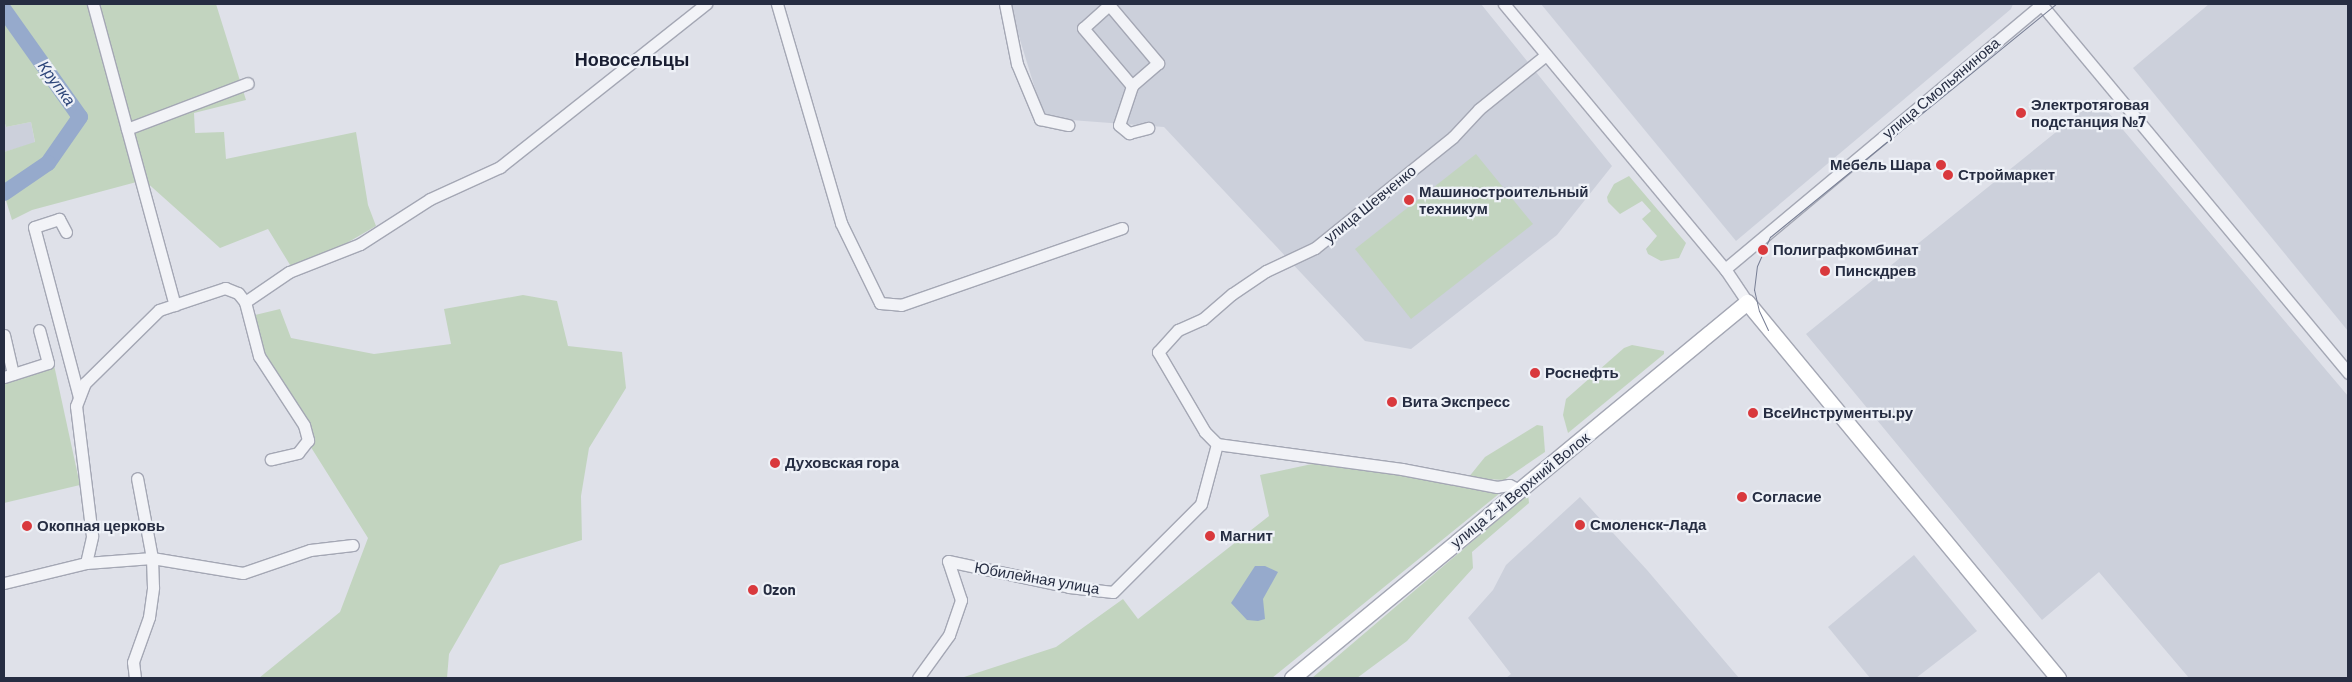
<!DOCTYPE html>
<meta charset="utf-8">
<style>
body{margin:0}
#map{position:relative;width:2352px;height:682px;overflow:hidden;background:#dfe1e9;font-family:Barlow,sans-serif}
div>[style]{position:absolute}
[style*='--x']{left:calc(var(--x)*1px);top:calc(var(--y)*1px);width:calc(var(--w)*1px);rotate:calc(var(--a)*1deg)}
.built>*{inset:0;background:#ccd0db}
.green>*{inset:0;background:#c2d4bf}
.water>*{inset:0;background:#96aacc}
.river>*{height:16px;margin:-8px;padding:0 8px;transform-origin:8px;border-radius:8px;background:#96aacc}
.roads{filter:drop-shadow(1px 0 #a4a7b4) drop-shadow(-1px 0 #a4a7b4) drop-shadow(0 1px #a4a7b4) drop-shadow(0 -1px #a4a7b4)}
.minor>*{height:11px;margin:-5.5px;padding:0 5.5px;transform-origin:5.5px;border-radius:5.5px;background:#f2f3f7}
.major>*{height:15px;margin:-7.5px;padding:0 7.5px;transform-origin:7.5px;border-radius:7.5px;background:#fff}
.tram>*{height:1px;margin:-0.5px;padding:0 0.5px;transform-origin:0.5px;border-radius:0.5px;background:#777e94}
.dots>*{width:14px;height:14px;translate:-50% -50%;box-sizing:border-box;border:2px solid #eef1f7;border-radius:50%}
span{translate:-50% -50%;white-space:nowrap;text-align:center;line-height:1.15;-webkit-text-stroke:4.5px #eef1f7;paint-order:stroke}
.street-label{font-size:15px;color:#262d42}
.poi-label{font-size:15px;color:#262d42;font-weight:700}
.left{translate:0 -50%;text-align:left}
.right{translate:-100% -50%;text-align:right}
.water-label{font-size:16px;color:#2d4579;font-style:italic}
.quarter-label{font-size:18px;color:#191e32;font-weight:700}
.frame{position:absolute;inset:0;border:5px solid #262d42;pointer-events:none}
</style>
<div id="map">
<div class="built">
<i style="clip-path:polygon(1009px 4px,1481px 4px,1612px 166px,1557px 235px,1411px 349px,1365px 341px,1164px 127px,1044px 118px)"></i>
<i style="clip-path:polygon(1541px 4px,2013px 4px,2011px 9px,1736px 241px)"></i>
<i style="clip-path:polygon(2209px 4px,2348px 4px,2348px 331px,2133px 68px)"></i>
<i style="clip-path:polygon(2097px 99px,2348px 396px,2348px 678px,2189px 678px,2099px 572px,2042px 620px,1806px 334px)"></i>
<i style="clip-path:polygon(4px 120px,6px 127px,31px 122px,35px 143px,4px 152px)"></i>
<i style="clip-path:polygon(1580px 497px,1647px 570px,1739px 678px,1506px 678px,1511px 674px,1468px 618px,1493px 590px,1506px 565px)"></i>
<i style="clip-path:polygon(1914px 555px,1977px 631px,1916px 678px,1870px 678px,1828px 627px)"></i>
</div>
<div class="green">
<i style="clip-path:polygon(4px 4px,216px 4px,246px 100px,194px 113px,195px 133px,224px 132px,226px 159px,356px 132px,368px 205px,376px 226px,295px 273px,268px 229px,220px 248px,144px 180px,32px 210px,12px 220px,4px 194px,4px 152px,35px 142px,31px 122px,6px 127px,4px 120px)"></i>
<i style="clip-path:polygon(1476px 154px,1533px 224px,1411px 319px,1355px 249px)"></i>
<i style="clip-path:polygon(1629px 176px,1686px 243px,1679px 258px,1661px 261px,1648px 254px,1646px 249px,1657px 236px,1642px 219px,1651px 211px,1642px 201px,1620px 214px,1608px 202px,1607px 197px,1614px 184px)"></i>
<i style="clip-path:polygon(523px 295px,557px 301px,568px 346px,622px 352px,626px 388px,589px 448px,581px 496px,582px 540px,500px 565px,449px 654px,447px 678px,259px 678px,340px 612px,368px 538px,253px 355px,247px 317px,280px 309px,291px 338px,374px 354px,451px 344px,444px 309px)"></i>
<i style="clip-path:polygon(1632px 345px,1664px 351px,1664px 354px,1568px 433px,1563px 415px,1566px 399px,1624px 348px)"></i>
<i style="clip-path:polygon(54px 365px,80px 485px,4px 503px,4px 381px)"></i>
<i style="clip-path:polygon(1537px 425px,1543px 426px,1545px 452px,1504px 480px,1468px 478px,1485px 457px)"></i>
<i style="clip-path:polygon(1312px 464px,1368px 467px,1500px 493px,1272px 678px,961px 678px,1056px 647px,1123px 599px,1138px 619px,1269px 516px,1260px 475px)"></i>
<i style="clip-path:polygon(1528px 494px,1529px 503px,1472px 552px,1473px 568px,1407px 641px,1357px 678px,1312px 678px)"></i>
</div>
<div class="water">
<i style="clip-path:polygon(1255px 566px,1265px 566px,1278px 572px,1263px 599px,1265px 619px,1258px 621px,1247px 620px,1231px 603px)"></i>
</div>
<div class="river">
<i style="--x:4;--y:10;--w:131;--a:54.6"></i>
<i style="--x:80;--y:117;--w:56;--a:124.8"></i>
<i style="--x:48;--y:163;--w:53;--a:145.7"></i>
</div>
<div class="roads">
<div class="minor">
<i style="--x:93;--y:4;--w:312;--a:74.8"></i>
<i style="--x:777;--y:4;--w:228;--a:73.7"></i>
<i style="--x:841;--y:223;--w:89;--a:64"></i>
<i style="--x:880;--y:303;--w:21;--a:5"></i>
<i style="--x:901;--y:305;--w:234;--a:-19.2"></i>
<i style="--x:1005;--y:4;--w:61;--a:78.7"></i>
<i style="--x:1017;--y:64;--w:60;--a:67.3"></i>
<i style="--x:1040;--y:119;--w:29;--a:12"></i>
<i style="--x:1110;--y:4;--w:36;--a:138"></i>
<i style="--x:1083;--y:28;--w:76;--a:49.8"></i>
<i style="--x:1132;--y:86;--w:41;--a:108.4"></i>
<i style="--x:1119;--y:125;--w:13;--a:39"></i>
<i style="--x:1129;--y:133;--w:20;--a:-15"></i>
<i style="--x:1504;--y:4;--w:345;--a:50.2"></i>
<i style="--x:1725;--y:269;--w:40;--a:56"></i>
<i style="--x:2041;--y:4;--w:480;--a:50.2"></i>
<i style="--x:1110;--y:6;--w:75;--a:49.9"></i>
<i style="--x:1158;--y:63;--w:35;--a:139"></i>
<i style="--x:127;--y:129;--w:129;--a:-20.8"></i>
<i style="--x:66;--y:232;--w:15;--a:-118"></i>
<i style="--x:59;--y:219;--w:26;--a:162"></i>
<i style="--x:34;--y:227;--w:176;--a:75.2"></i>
<i style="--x:1725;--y:269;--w:413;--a:-39.9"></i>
<i style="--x:245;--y:302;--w:53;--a:-34.3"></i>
<i style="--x:289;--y:272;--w:76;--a:-21.5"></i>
<i style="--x:360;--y:244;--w:83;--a:-32.7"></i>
<i style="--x:430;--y:199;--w:77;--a:-24.6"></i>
<i style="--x:500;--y:167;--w:263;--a:-38.4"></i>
<i style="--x:4;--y:335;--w:40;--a:77"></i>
<i style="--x:4;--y:377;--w:46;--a:-17.7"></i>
<i style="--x:48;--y:363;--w:34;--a:-105"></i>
<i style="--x:1519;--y:490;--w:11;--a:-153"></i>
<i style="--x:1509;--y:485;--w:12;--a:171"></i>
<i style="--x:1497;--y:487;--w:97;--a:-169.3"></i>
<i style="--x:1402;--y:469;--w:187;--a:-172.3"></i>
<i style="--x:1217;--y:444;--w:17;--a:-135"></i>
<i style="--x:1205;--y:432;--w:93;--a:-120.4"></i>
<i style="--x:1158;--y:352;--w:30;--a:-48"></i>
<i style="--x:1178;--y:330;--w:27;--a:-24"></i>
<i style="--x:1203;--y:319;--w:38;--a:-41"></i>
<i style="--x:1232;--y:294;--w:41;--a:-34.1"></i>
<i style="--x:1266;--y:271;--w:54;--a:-25.1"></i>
<i style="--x:1315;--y:248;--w:177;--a:-38.8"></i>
<i style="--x:1453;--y:137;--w:38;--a:-47"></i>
<i style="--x:1479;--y:109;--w:86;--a:-38.9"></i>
<i style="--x:86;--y:563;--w:28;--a:-77"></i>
<i style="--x:92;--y:536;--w:131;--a:-97"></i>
<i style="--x:76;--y:406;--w:25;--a:-69"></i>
<i style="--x:85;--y:383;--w:104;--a:-44.6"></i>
<i style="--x:159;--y:310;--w:70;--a:-18.4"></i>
<i style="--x:225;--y:288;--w:14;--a:21"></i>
<i style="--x:238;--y:293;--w:11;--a:52"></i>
<i style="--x:245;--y:302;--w:56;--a:75.5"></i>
<i style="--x:259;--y:356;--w:82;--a:56.9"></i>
<i style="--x:304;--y:425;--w:16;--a:75"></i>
<i style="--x:308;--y:440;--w:16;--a:128"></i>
<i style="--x:298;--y:453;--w:28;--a:167"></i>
<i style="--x:4;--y:583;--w:84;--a:-13.7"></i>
<i style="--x:86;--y:563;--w:66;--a:-4.3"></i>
<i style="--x:152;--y:558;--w:92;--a:9.4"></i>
<i style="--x:243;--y:573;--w:71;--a:-18.9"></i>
<i style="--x:310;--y:550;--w:43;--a:-6.6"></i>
<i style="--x:135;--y:678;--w:16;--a:-97"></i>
<i style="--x:133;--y:662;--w:48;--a:-70.4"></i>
<i style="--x:149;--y:617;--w:30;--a:-82"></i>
<i style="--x:153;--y:587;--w:29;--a:-92"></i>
<i style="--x:152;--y:558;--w:81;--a:-100.6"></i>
<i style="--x:918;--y:678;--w:53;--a:-54.2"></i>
<i style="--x:949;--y:635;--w:37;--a:-71"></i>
<i style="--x:961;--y:600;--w:41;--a:-108.4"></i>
<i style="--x:948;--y:561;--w:124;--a:12.1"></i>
<i style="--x:1069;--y:587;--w:44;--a:6.5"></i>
<i style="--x:1113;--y:592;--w:124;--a:-45"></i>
<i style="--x:1201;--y:504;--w:62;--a:-75.1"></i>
</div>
<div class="major">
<i style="--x:1292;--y:678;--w:590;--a:-39.57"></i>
<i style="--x:1747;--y:302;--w:488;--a:50.4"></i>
</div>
</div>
<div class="tram">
<i style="--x:1768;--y:330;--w:21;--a:-115"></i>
<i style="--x:1759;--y:311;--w:22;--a:-103"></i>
<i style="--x:1754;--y:290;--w:24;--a:-83"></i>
<i style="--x:1757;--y:266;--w:32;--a:-66"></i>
<i style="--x:1770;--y:237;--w:369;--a:-39.2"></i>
</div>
<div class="dots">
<i style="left:2021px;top:113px;background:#d9393d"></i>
<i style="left:1941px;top:165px;background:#d9393d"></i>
<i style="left:1948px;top:175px;background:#d9393d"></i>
<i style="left:1409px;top:200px;background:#d9393d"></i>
<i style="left:1763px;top:250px;background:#d9393d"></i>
<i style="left:1825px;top:271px;background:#d9393d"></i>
<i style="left:1535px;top:373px;background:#d9393d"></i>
<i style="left:1392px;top:402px;background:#d9393d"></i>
<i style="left:1753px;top:413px;background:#d9393d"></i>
<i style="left:775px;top:463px;background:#d9393d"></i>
<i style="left:1742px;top:497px;background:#d9393d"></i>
<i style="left:1580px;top:525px;background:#d9393d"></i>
<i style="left:27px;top:526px;background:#d9393d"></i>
<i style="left:1210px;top:536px;background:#d9393d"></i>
<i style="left:753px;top:590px;background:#d9393d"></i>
</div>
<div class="street-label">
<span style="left:1941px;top:88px;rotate:-40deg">улица Смольянинова</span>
<span style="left:1370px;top:204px;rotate:-39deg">улица Шевченко</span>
<span style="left:1520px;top:490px;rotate:-39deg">улица 2-й Верхний Волок</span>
<span style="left:1037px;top:578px;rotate:10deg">Юбилейная улица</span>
</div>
<div class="poi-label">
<span class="left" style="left:2031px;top:113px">Электротяговая<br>подстанция №7</span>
<span class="right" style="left:1931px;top:165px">Мебель Шара</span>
<span class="left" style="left:1958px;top:175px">Строймаркет</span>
<span class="left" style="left:1419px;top:200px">Машиностроительный<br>техникум</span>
<span class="left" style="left:1773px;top:250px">Полиграфкомбинат</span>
<span class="left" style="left:1835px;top:271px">Пинскдрев</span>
<span class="left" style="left:1545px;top:373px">Роснефть</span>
<span class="left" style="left:1402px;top:402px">Вита Экспресс</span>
<span class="left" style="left:1763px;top:413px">ВсеИнструменты.ру</span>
<span class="left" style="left:785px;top:463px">Духовская гора</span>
<span class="left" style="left:1752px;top:497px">Согласие</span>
<span class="left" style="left:1590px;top:525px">Смоленск-Лада</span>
<span class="left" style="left:37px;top:526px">Окопная церковь</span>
<span class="left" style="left:1220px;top:536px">Магнит</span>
<span class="left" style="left:763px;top:590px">Ozon</span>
</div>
<div class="water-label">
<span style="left:57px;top:83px;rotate:54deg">Крупка</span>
</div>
<div class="quarter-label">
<span style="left:632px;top:59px">Новосельцы</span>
</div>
<div class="frame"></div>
</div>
